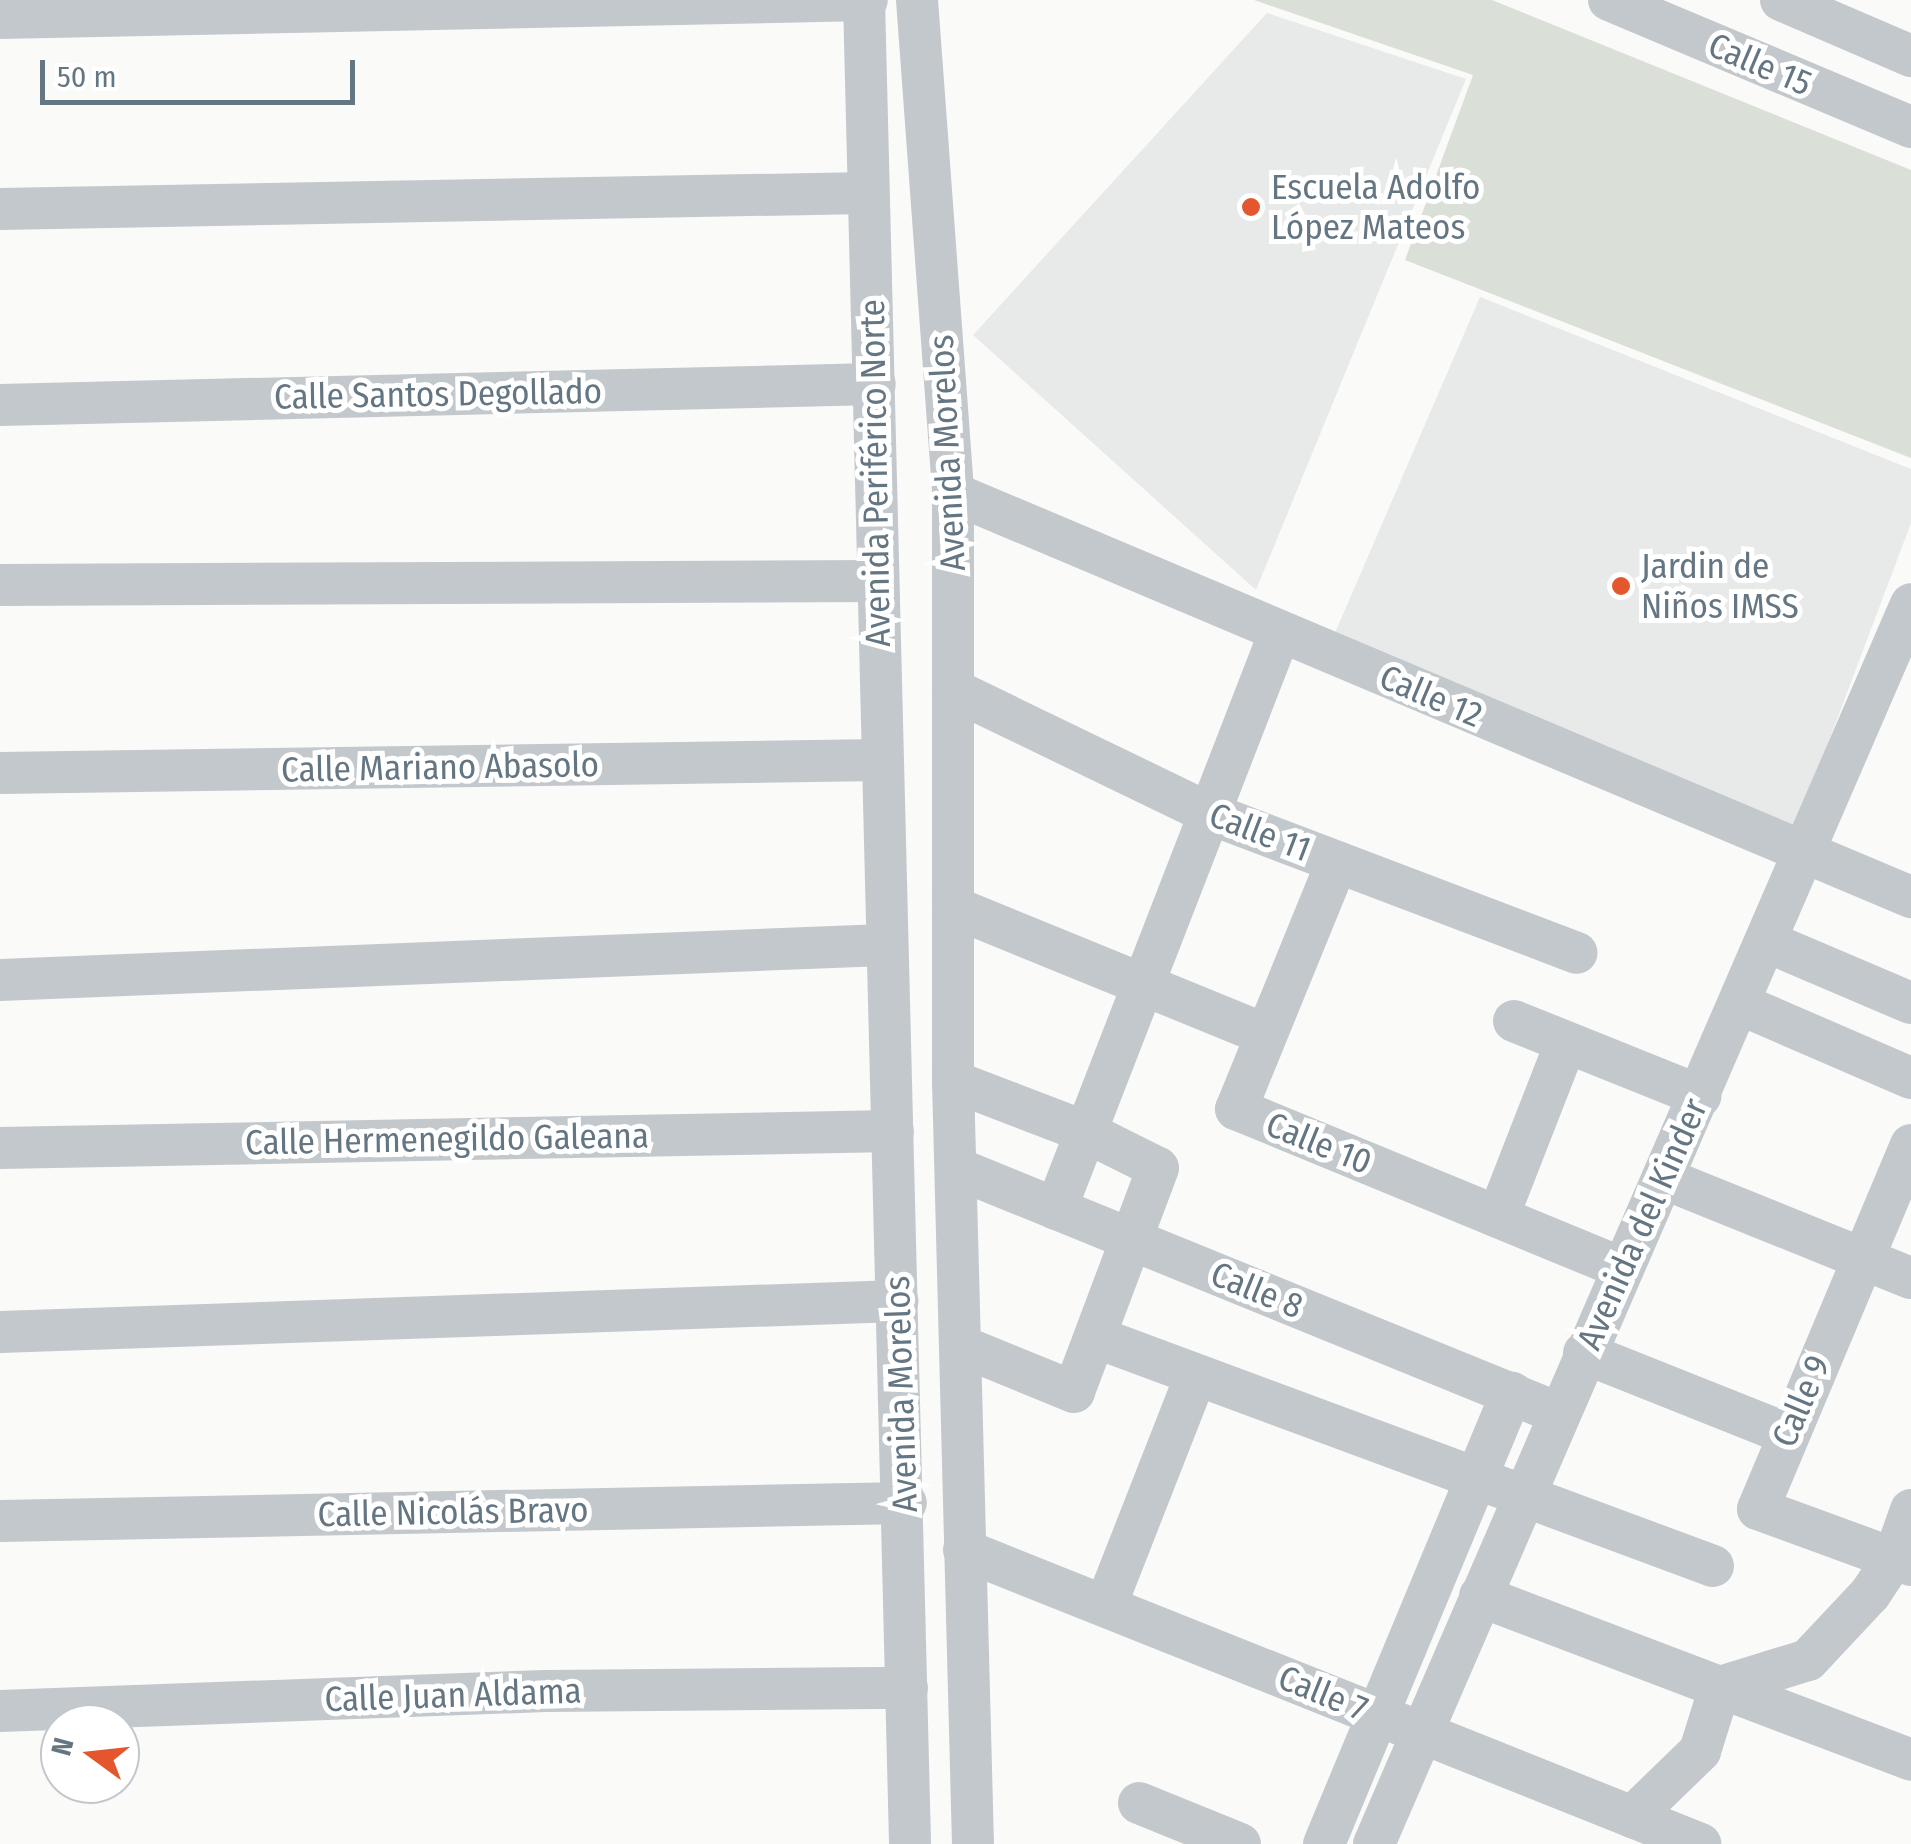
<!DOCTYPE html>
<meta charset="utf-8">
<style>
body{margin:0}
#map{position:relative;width:1911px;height:1844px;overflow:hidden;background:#fafaf8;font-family:"Fira Sans Condensed",sans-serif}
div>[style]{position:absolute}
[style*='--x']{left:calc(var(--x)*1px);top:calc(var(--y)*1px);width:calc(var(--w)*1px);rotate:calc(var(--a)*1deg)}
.built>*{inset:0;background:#e8e9e9}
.green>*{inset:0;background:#dadfd7}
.minor>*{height:42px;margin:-21px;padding:0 21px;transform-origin:21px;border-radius:21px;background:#c3c8cc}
.dots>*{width:28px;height:28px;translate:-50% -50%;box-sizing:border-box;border:5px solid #fff;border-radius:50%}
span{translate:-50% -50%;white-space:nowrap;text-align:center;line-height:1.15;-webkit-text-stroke:10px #fff;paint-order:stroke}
.street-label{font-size:35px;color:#657683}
.poi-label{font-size:35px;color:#657683}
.left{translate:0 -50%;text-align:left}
.north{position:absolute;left:40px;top:1704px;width:100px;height:100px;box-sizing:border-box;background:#fff;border:2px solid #c1c8cd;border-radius:50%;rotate:285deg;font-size:28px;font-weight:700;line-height:40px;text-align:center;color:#657683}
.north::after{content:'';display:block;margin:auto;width:35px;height:45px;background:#e4572e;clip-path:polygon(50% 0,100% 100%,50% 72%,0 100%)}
.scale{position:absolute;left:40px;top:60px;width:315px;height:45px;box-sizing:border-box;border:5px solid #657683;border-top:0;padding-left:12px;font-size:30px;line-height:35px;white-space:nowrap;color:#657683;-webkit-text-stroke:8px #fff;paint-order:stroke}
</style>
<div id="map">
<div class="built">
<i style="clip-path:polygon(1267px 13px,1466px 79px,1256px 590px,973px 335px)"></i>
<i style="clip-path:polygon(1480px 297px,1911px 469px,1911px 523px,1789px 847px,1328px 649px)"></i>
</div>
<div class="green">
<i style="clip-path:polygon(1254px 0,1492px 0,1911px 170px,1911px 458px,1405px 260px,1473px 75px)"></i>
</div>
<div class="minor">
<i style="--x:864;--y:0;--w:1845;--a:88.57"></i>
<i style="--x:917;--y:0;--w:494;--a:85.8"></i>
<i style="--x:953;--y:493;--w:588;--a:90"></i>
<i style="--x:953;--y:1081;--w:763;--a:88.5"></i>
<i style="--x:1609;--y:0;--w:328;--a:22.8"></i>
<i style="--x:1781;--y:0;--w:142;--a:23.3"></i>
<i style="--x:0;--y:18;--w:867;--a:-1.19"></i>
<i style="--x:0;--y:209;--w:868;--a:-1.06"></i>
<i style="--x:0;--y:405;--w:875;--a:-1.37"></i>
<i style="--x:953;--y:493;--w:1040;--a:22.87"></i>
<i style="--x:0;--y:585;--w:877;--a:-0.26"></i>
<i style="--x:954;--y:690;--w:285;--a:25.8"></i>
<i style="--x:1211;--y:814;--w:391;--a:20.8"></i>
<i style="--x:0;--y:773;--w:880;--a:-0.85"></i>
<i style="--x:1337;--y:862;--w:267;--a:112.2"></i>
<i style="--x:1236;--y:1109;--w:417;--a:22.4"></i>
<i style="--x:953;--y:907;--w:338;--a:22.2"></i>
<i style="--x:1770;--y:943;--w:153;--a:23.1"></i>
<i style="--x:0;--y:980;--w:885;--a:-2.27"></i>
<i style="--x:1742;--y:1005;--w:184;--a:23.4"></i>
<i style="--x:1514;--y:1021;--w:201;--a:21.9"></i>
<i style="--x:953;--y:1081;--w:142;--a:21"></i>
<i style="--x:1086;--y:1132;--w:80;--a:26.6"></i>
<i style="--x:1158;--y:1168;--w:239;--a:110.6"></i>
<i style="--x:1074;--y:1392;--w:122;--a:-157.8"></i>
<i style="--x:1911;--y:1145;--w:395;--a:112.8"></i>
<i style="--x:1758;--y:1509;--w:163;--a:20.1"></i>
<i style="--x:0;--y:1148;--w:893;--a:-1.09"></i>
<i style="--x:956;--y:1168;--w:650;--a:22.15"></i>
<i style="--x:1663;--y:1178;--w:267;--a:22"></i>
<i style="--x:1056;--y:1209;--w:619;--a:-68.78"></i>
<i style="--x:1498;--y:1217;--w:185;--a:-68.7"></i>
<i style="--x:0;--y:1332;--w:898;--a:-1.98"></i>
<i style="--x:1095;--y:1337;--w:659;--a:20.33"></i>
<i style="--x:1584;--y:1353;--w:216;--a:21.7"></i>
<i style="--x:0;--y:1521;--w:906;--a:-1.14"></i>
<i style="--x:964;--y:1550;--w:793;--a:21.77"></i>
<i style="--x:1480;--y:1596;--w:461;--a:20.8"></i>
<i style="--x:1106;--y:1605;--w:247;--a:-68.6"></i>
<i style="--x:0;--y:1711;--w:546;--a:-2.1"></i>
<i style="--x:546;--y:1691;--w:361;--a:-0.5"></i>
<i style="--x:1139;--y:1803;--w:109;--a:22.1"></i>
<i style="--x:1632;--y:1817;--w:95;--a:-44.1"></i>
<i style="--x:1700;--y:1751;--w:67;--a:-72.6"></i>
<i style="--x:1720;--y:1687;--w:92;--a:-17.1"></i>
<i style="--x:1808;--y:1660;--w:91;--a:-46.8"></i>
<i style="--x:1870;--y:1594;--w:43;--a:-56.3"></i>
<i style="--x:1894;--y:1558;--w:51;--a:-70.5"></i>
<i style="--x:1324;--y:1844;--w:489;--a:-67.4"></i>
<i style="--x:1374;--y:1844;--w:1351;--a:-66.58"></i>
</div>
<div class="dots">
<i style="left:1251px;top:207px;background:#e4572e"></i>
<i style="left:1621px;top:586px;background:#e4572e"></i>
</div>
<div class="street-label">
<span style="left:1760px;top:64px;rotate:23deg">Calle 15</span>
<span style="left:438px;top:394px;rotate:-1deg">Calle Santos Degollado</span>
<span style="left:947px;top:453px;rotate:-93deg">Avenida Morelos</span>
<span style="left:875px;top:473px;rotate:-91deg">Avenida Periférico Norte</span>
<span style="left:1431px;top:696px;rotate:23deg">Calle 12</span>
<span style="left:440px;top:767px;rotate:-1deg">Calle Mariano Abasolo</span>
<span style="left:1260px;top:832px;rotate:21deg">Calle 11</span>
<span style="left:447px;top:1139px;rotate:-1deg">Calle Hermenegildo Galeana</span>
<span style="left:1319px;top:1143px;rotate:22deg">Calle 10</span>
<span style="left:1642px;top:1224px;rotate:-66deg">Avenida del Kinder</span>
<span style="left:1257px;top:1290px;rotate:22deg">Calle 8</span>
<span style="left:901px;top:1394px;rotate:-92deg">Avenida Morelos</span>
<span style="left:1801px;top:1401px;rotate:-67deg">Calle 9</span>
<span style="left:453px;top:1512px;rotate:-1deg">Calle Nicolás Bravo</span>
<span style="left:1323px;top:1693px;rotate:22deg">Calle 7</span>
<span style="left:453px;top:1695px;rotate:-2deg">Calle Juan Aldama</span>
</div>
<div class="poi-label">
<span class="left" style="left:1271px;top:207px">Escuela Adolfo<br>López Mateos</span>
<span class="left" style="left:1641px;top:586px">Jardin de<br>Niños IMSS</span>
</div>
<div class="north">N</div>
<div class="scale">50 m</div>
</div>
